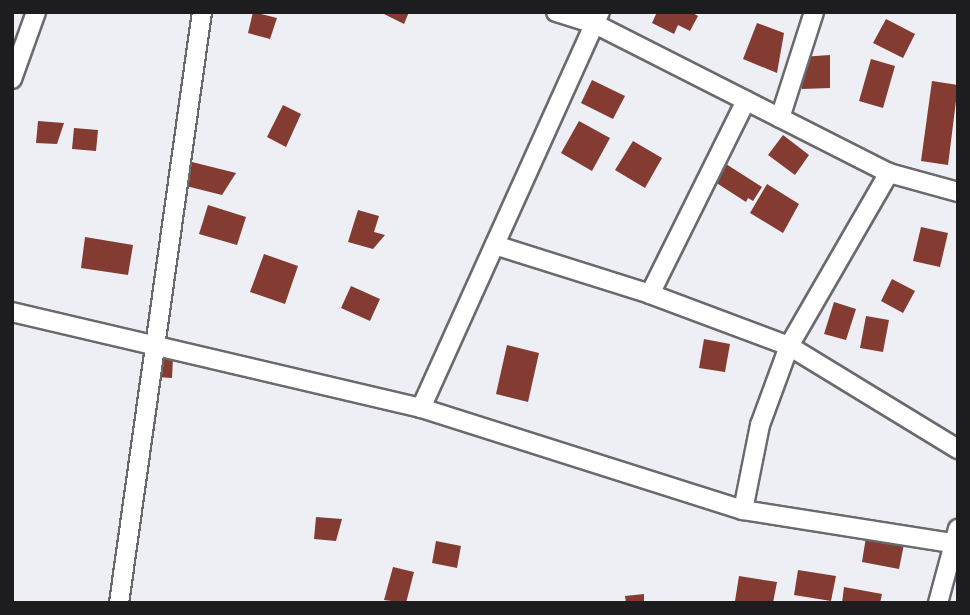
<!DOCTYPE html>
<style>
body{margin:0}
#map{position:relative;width:970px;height:615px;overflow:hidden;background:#eeeff4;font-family:Arial,sans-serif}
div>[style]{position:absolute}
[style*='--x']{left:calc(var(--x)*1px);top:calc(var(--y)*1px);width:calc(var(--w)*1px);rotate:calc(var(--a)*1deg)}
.building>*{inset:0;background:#833b32}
.roads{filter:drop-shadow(2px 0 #696a6e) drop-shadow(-2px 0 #696a6e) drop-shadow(0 2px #696a6e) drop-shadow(0 -2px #696a6e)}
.minor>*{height:18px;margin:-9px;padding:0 9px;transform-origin:9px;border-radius:9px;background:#fff}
span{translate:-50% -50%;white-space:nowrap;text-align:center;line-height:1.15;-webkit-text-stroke:7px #eeeff4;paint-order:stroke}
.frame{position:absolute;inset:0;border:14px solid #1d1d1f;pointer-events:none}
</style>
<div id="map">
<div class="building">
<i style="clip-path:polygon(253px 12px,277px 18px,270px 39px,248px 33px)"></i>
<i style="clip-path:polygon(380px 12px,409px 12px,404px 24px)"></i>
<i style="clip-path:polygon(657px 12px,691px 12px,698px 16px,690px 31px,678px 25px,674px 34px,652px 23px)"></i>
<i style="clip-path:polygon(886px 19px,915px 34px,903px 58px,873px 43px)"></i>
<i style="clip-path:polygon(757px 23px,784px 33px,777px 73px,743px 59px)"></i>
<i style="clip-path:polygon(830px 55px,830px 88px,802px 89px,801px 57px)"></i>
<i style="clip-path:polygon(871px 59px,895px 66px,883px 108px,859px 101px)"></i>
<i style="clip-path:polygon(592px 80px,625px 96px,613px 119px,581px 103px)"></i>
<i style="clip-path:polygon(932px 81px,958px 85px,948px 165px,921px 161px)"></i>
<i style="clip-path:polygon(283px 105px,301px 114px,286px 147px,267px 137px)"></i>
<i style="clip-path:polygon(38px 121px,64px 123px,57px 144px,36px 143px)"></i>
<i style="clip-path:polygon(579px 121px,610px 138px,592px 171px,561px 153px)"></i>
<i style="clip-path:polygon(74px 128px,98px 130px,96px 151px,72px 149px)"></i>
<i style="clip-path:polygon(783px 135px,809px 155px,795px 175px,768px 155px)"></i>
<i style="clip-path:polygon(633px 141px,662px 158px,645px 188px,615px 170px)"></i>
<i style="clip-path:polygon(192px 162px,236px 173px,222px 195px,186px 186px)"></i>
<i style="clip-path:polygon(726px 164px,762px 187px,753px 201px,748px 198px,746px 202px,715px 182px)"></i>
<i style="clip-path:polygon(767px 184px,799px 204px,783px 233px,750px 213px)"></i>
<i style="clip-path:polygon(208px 205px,246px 217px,237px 245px,199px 234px)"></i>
<i style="clip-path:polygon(358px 210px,379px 216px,374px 232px,385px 235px,373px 249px,348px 242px)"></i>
<i style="clip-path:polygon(921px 227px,948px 233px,940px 267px,913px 261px)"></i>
<i style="clip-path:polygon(85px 237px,133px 245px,128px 275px,81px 268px)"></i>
<i style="clip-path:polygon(264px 254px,298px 266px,285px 304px,250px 292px)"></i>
<i style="clip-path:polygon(892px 279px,915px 291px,903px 313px,881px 301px)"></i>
<i style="clip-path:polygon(351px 286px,380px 299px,370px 321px,341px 308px)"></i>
<i style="clip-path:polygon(834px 302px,856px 309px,846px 340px,824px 334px)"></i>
<i style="clip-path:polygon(866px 316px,889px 320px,883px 352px,860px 348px)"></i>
<i style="clip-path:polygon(704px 339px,730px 344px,725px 372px,699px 368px)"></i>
<i style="clip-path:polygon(507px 345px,539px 353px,528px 402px,496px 394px)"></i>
<i style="clip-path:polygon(158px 357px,173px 357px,172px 378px,157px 377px)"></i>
<i style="clip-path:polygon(316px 517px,342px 519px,336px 541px,314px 539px)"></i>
<i style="clip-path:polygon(866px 537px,904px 544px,899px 569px,862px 562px)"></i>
<i style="clip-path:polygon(436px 541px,461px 546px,457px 568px,432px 563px)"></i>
<i style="clip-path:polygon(393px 567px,414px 572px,406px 603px,384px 600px)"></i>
<i style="clip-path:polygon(798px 570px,836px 576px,831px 601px,794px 595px)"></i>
<i style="clip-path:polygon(739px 576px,777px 582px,773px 603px,735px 601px)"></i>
<i style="clip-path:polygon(844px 587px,882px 594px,880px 603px,842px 603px)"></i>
<i style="clip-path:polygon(644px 594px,644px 603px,626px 603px,625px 596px)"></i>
</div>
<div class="roads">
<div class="minor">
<i style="--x:556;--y:12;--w:41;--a:17.1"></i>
<i style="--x:595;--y:24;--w:330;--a:26.9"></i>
<i style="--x:889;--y:173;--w:72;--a:15.4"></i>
<i style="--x:12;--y:79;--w:71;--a:-70.3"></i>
<i style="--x:780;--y:118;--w:111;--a:-72.2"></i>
<i style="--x:495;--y:245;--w:163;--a:17.5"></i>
<i style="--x:650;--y:294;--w:148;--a:20.5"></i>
<i style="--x:789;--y:346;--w:198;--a:31.4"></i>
<i style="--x:650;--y:294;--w:216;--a:-63.6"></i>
<i style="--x:12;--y:312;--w:420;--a:13.2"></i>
<i style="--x:421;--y:408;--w:338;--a:17.6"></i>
<i style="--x:743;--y:510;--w:218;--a:9"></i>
<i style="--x:421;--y:408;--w:435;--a:-65.7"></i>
<i style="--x:743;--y:510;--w:87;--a:-78.7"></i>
<i style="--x:760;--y:425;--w:84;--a:-69.8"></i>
<i style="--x:789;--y:346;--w:200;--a:-60"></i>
<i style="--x:119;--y:603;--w:597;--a:-82.01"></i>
<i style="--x:938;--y:603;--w:77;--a:-74.9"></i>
</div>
</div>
<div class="frame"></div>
</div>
